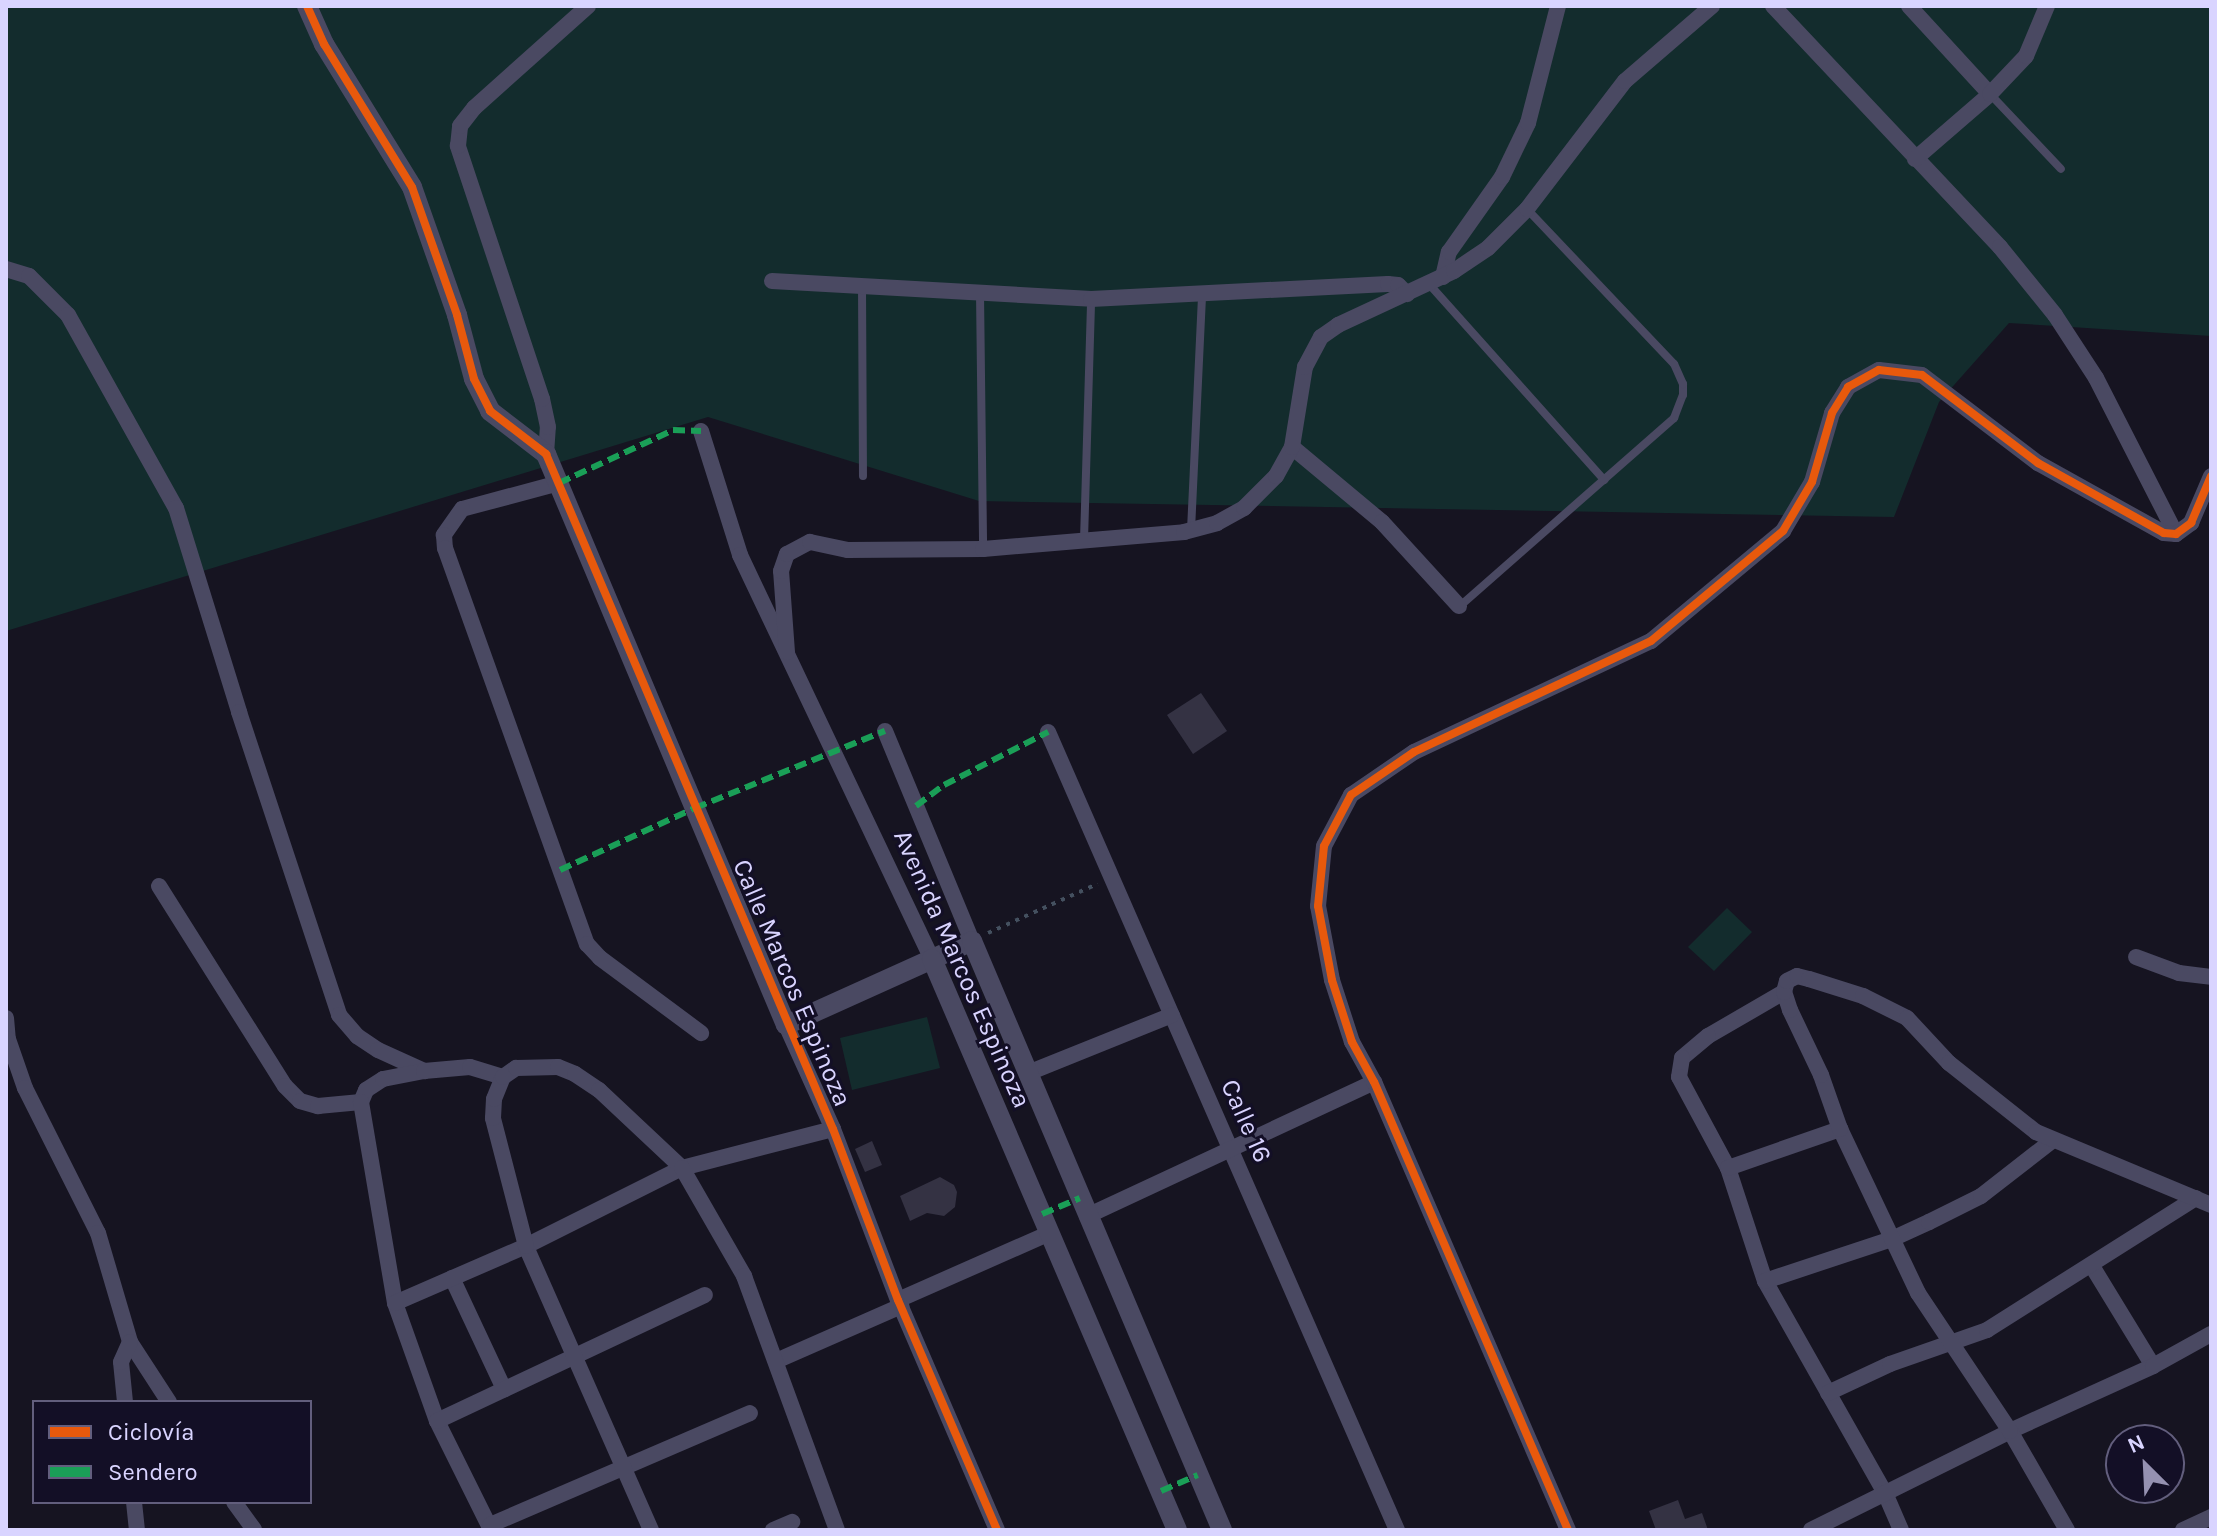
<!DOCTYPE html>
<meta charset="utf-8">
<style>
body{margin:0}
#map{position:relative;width:2217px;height:1536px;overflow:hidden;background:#161421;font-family:Karla,sans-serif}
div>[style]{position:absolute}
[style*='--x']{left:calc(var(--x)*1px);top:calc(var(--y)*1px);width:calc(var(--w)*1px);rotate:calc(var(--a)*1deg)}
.green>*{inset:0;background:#132c2d}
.building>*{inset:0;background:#343243}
.path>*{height:4px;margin-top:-2px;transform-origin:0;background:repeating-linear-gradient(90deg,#44505f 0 4px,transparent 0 10px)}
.service>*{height:8px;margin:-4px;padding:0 4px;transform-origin:4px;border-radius:4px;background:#4a4962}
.minor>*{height:16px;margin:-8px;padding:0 8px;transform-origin:8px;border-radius:8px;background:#4a4962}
.tertiary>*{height:20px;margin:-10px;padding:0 10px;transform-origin:10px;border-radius:10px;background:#4a4962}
.quiet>*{height:6px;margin-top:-3px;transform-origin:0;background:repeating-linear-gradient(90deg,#1a9f57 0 12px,transparent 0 18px)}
.cycleway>*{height:8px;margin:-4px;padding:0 4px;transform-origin:4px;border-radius:4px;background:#e8590c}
span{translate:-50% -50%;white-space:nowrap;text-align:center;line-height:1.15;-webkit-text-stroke:6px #130f26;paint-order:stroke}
.street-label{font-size:26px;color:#d9d4ff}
.frame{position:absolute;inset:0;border:8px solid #d9d4ff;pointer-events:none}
.legend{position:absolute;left:32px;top:1400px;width:280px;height:104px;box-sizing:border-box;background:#130f26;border:2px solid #625e7d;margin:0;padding:10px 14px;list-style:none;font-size:24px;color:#d9d4ff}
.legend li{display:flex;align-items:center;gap:16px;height:40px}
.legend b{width:40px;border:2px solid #625e7d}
.north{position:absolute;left:2105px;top:1424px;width:80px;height:80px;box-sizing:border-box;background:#130f26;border:2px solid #625e7d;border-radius:50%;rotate:336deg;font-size:22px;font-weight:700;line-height:32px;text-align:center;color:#d9d4ff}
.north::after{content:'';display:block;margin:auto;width:28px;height:36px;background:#9591b1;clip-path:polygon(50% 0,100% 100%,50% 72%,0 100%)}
</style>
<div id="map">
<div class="green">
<i style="clip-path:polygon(6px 6px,2211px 6px,2211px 336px,2009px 323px,1939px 402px,1894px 517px,979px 501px,708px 417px,6px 631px)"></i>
<i style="clip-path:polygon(1727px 908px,1752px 932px,1714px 971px,1688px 947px)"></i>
<i style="clip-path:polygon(927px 1017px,940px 1068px,852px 1090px,840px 1038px)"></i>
</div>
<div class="building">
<i style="clip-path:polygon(1201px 693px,1227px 731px,1193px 754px,1167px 715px)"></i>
<i style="clip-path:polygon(872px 1141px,882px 1165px,865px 1172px,855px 1149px)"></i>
<i style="clip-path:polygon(940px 1177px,954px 1185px,957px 1192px,955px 1207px,944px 1216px,927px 1213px,910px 1221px,900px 1196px)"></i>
<i style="clip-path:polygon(1678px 1500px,1685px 1519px,1702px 1513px,1708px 1530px,1656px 1530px,1649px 1511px)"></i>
</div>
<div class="path">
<i style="--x:988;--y:933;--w:120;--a:-24.2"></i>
</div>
<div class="service">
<i style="--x:1990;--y:94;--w:103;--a:46.6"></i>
<i style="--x:1429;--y:284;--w:263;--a:48.2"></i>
<i style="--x:862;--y:286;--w:190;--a:89.7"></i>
<i style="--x:980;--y:293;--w:256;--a:89.3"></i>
<i style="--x:1191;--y:530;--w:236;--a:-87.3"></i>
<i style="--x:1084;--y:540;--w:240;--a:-88.3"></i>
<i style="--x:1460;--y:606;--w:285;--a:-41.3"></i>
<i style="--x:1674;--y:418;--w:25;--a:-69"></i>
<i style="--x:1683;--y:395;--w:11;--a:-90"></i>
<i style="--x:1683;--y:384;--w:22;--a:-114"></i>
<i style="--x:1674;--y:364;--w:214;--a:-133.5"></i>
</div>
<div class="minor">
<i style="--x:1773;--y:6;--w:331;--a:46.7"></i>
<i style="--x:2000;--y:247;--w:87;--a:51"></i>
<i style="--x:2055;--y:315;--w:75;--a:56.9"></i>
<i style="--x:2096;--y:378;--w:175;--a:62.9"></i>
<i style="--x:1909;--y:6;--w:120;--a:47.4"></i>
<i style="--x:1915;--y:159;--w:99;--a:-40.9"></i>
<i style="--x:1990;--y:94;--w:52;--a:-46.5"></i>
<i style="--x:2026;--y:56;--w:54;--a:-67.2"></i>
<i style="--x:6;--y:269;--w:24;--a:17"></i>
<i style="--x:29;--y:276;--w:55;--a:45"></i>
<i style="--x:68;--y:315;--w:221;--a:60.8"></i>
<i style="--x:176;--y:508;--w:214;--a:72.8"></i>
<i style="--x:239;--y:712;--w:319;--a:71.7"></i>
<i style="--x:339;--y:1015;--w:28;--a:49"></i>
<i style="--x:357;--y:1036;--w:25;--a:34"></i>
<i style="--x:378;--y:1050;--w:51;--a:24.5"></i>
<i style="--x:1443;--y:277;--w:26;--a:-77"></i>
<i style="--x:1449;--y:252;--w:92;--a:-54.8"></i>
<i style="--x:1502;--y:177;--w:60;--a:-64.3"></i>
<i style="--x:1528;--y:123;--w:121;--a:-75.6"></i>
<i style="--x:772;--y:281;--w:320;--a:3.2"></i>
<i style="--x:1091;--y:299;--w:297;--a:-2.9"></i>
<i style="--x:1388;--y:284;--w:10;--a:6"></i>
<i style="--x:1398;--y:285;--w:13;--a:45"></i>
<i style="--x:701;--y:431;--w:130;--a:72.5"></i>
<i style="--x:740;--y:555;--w:447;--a:64.6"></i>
<i style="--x:1292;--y:447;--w:117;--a:39.8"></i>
<i style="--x:1382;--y:522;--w:114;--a:47.5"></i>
<i style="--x:546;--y:454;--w:27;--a:-86"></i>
<i style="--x:548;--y:427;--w:29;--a:-102"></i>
<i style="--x:542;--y:399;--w:267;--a:-108.4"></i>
<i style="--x:458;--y:146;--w:20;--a:-84"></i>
<i style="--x:460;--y:126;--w:23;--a:-52"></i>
<i style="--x:474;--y:108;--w:153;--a:-41.8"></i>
<i style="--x:559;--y:483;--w:100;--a:165"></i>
<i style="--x:462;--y:509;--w:32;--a:125"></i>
<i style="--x:444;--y:535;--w:13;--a:86"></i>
<i style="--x:445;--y:548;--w:421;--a:70.3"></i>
<i style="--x:587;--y:944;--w:19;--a:47"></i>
<i style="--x:600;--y:958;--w:126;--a:36.6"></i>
<i style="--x:787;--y:652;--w:81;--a:-94.2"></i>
<i style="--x:781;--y:571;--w:18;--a:-71"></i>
<i style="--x:787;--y:554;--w:26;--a:-28"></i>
<i style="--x:810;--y:542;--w:39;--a:12"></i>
<i style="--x:848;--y:550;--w:135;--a:-0.4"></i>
<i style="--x:983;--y:549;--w:202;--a:-4.8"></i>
<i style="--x:1184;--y:532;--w:34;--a:-15"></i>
<i style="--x:1217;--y:523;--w:31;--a:-29"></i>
<i style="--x:1244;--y:508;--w:45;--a:-45"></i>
<i style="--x:1276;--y:476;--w:33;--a:-61"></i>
<i style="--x:1292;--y:447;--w:81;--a:-80.8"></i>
<i style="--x:1305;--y:367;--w:34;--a:-62"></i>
<i style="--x:1321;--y:337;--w:21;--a:-35"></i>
<i style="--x:1338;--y:325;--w:128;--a:-25"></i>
<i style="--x:1454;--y:271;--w:41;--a:-34.1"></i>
<i style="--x:1488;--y:248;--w:55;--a:-45"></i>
<i style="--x:1527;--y:209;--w:161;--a:-52.6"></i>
<i style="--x:1625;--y:81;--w:115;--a:-40.8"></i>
<i style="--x:885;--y:731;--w:227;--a:67.5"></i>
<i style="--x:1048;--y:732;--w:871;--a:66.38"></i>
<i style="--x:159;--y:886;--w:236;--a:57.8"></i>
<i style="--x:285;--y:1086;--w:21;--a:45"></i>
<i style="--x:300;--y:1101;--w:19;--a:16"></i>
<i style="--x:318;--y:1106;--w:43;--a:-5.3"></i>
<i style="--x:361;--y:1102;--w:13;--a:-67"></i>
<i style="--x:366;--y:1090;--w:20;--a:-33"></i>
<i style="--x:383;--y:1079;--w:42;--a:-11"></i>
<i style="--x:424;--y:1071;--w:46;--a:-5"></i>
<i style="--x:470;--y:1067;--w:34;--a:17"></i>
<i style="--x:2136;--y:957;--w:46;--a:20.4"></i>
<i style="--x:2179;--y:973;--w:32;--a:7"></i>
<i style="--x:1784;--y:992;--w:88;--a:149.9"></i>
<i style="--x:1708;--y:1036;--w:34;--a:140"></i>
<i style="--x:1682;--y:1058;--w:19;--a:99"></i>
<i style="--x:1679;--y:1077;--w:103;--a:61.7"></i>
<i style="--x:1728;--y:1168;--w:119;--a:71.9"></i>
<i style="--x:1765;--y:1281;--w:244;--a:60.5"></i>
<i style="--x:1885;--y:1493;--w:40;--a:66.6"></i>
<i style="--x:6;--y:1018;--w:21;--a:85"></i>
<i style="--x:8;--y:1039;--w:52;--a:70.9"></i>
<i style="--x:25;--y:1088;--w:162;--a:63.3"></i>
<i style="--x:98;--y:1233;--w:114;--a:73.6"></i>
<i style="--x:130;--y:1342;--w:72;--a:57"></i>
<i style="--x:786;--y:1025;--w:114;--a:65.7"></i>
<i style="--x:833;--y:1129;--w:183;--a:69.2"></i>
<i style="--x:898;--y:1300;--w:250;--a:66.7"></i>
<i style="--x:1028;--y:1073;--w:155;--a:-21.9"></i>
<i style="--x:361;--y:1102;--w:204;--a:80.4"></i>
<i style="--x:395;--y:1303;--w:125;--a:70.4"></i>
<i style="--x:437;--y:1421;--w:122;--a:63.6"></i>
<i style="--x:1728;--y:1168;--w:119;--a:-19.2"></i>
<i style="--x:1087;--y:1216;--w:317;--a:-25"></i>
<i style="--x:2092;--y:1266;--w:117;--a:58.6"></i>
<i style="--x:452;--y:1278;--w:123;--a:64.9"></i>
<i style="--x:1765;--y:1281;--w:134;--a:-18.3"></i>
<i style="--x:1892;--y:1239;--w:41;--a:-24.7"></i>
<i style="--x:1929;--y:1222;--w:58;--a:-26.6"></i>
<i style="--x:1981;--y:1196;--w:91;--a:-37.9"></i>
<i style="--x:898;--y:1300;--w:166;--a:-23.8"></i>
<i style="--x:395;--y:1303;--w:143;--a:-23.5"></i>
<i style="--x:526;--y:1246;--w:174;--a:-26.6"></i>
<i style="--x:682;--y:1168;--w:156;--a:-14.5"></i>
<i style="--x:776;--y:1361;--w:137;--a:-23.7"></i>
<i style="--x:1828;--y:1393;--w:68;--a:-25.1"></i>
<i style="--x:1890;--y:1364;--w:103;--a:-19.3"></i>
<i style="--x:1987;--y:1330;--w:247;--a:-32.3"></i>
<i style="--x:125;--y:1402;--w:40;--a:-95.7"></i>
<i style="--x:121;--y:1362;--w:22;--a:-66"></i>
<i style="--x:437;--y:1421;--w:296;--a:-25.2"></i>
<i style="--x:134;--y:1502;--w:28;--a:84"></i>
<i style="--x:234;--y:1502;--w:34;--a:54"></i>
<i style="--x:490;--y:1525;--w:283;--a:-23.3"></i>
<i style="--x:651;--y:1530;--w:310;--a:-113.8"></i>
<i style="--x:526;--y:1246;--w:132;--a:-104.5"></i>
<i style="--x:493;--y:1118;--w:19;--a:-87"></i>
<i style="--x:494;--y:1099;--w:24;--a:-68"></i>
<i style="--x:503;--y:1077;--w:16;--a:-35"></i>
<i style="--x:516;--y:1068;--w:42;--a:-1.4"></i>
<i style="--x:558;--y:1067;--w:18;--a:22"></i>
<i style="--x:575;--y:1074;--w:29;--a:34"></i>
<i style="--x:599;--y:1090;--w:114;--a:43.2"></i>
<i style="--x:682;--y:1168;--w:125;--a:60.1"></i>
<i style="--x:744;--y:1276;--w:270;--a:69.9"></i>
<i style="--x:773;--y:1530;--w:21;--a:-23"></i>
<i style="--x:1568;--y:1530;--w:488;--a:-113.4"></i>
<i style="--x:1374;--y:1082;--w:46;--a:-118.8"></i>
<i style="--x:1352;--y:1042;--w:65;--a:-107.9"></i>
<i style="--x:1332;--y:980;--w:75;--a:-100.7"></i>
<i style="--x:1318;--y:906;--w:60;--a:-84.3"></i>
<i style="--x:1324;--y:846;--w:58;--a:-62.1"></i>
<i style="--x:1351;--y:795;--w:76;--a:-34.3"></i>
<i style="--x:1414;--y:752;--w:262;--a:-25.1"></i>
<i style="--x:1651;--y:641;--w:172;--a:-39.8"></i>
<i style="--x:1783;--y:531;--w:57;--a:-59.4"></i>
<i style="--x:1812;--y:482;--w:72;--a:-73.8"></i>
<i style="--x:1832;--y:413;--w:31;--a:-58"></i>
<i style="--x:1848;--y:387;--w:35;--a:-29"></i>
<i style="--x:1879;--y:370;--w:43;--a:6.6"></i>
<i style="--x:1922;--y:375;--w:146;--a:37.2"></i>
<i style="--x:2038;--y:463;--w:144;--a:29.1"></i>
<i style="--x:2164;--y:533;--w:12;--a:5"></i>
<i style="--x:2176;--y:534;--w:19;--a:-36"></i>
<i style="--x:2191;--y:523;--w:51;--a:-66.9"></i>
<i style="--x:1811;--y:1530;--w:222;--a:-26.4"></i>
<i style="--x:2010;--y:1431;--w:157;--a:-24.4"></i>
<i style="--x:2153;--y:1366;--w:66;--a:-28.9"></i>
<i style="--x:2067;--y:1530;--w:114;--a:-119.9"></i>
<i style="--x:2010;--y:1431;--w:166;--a:-123.7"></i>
<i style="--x:1918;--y:1293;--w:182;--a:-115.4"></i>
<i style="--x:1840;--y:1129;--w:57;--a:-109.4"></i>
<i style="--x:1821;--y:1075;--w:72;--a:-115.5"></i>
<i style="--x:1790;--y:1010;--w:19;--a:-108"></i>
<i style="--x:1784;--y:992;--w:11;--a:-75"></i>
<i style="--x:1787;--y:981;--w:11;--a:-27"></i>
<i style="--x:1797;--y:976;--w:12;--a:14"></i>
<i style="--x:1809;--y:979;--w:57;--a:17.5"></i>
<i style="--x:1863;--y:996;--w:49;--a:26.6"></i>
<i style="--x:1907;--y:1018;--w:62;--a:47"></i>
<i style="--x:1949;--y:1063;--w:111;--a:38.4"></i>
<i style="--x:2036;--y:1132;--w:190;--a:22.6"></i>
<i style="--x:2183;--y:1530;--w:31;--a:-25"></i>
</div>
<div class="tertiary">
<i style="--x:307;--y:6;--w:42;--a:65.9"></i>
<i style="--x:324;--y:44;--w:168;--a:58.4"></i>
<i style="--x:412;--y:187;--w:136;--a:70.6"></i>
<i style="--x:457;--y:315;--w:66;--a:75.1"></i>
<i style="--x:474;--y:379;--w:36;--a:63"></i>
<i style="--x:490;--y:411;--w:71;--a:37.5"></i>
<i style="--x:546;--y:454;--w:619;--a:67.2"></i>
<i style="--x:786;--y:1025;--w:204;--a:-24.3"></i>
<i style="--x:972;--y:941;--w:640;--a:67"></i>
<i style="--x:932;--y:959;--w:621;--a:66.78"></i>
</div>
<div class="quiet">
<i style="--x:559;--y:483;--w:126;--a:-24.9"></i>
<i style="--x:673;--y:430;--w:28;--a:2"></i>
<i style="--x:916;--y:806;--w:35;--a:-37"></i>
<i style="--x:944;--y:785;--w:117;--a:-27"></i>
<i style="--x:560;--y:870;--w:149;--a:-24.7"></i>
<i style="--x:695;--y:808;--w:205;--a:-22.1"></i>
<i style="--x:1042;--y:1214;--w:41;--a:-22.8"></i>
<i style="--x:1161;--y:1491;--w:40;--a:-23.4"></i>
</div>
<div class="cycleway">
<i style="--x:307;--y:6;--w:42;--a:65.9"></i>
<i style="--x:324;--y:44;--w:168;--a:58.4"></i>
<i style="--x:412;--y:187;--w:136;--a:70.6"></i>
<i style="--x:457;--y:315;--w:66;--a:75.1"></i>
<i style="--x:474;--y:379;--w:36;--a:63"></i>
<i style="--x:490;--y:411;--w:71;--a:37.5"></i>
<i style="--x:546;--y:454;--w:733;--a:66.97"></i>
<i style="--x:833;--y:1129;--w:183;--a:69.2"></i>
<i style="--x:898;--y:1300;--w:250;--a:66.7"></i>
<i style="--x:1568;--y:1530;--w:488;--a:-113.4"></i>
<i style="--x:1374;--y:1082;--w:46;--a:-118.8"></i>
<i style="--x:1352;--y:1042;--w:65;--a:-107.9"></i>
<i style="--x:1332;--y:980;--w:75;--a:-100.7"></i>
<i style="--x:1318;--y:906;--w:60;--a:-84.3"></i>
<i style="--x:1324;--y:846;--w:58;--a:-62.1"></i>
<i style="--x:1351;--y:795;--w:76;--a:-34.3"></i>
<i style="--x:1414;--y:752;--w:262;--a:-25.1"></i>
<i style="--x:1651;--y:641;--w:172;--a:-39.8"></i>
<i style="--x:1783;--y:531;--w:57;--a:-59.4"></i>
<i style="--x:1812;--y:482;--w:72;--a:-73.8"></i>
<i style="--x:1832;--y:413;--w:31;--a:-58"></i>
<i style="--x:1848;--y:387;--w:35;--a:-29"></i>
<i style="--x:1879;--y:370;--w:43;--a:6.6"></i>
<i style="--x:1922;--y:375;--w:146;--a:37.2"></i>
<i style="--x:2038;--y:463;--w:144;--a:29.1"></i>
<i style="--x:2164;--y:533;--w:12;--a:5"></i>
<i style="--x:2176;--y:534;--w:19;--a:-36"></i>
<i style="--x:2191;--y:523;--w:51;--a:-66.9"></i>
</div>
<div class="street-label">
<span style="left:962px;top:969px;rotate:66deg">Avenida Marcos Espinoza</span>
<span style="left:792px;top:983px;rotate:67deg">Calle Marcos Espinoza</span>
<span style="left:1246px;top:1121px;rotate:66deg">Calle 16</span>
</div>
<div class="frame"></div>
<ul class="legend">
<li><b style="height:10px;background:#e8590c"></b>Ciclovía</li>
<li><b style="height:10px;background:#1a9f57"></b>Sendero</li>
</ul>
<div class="north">N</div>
</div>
